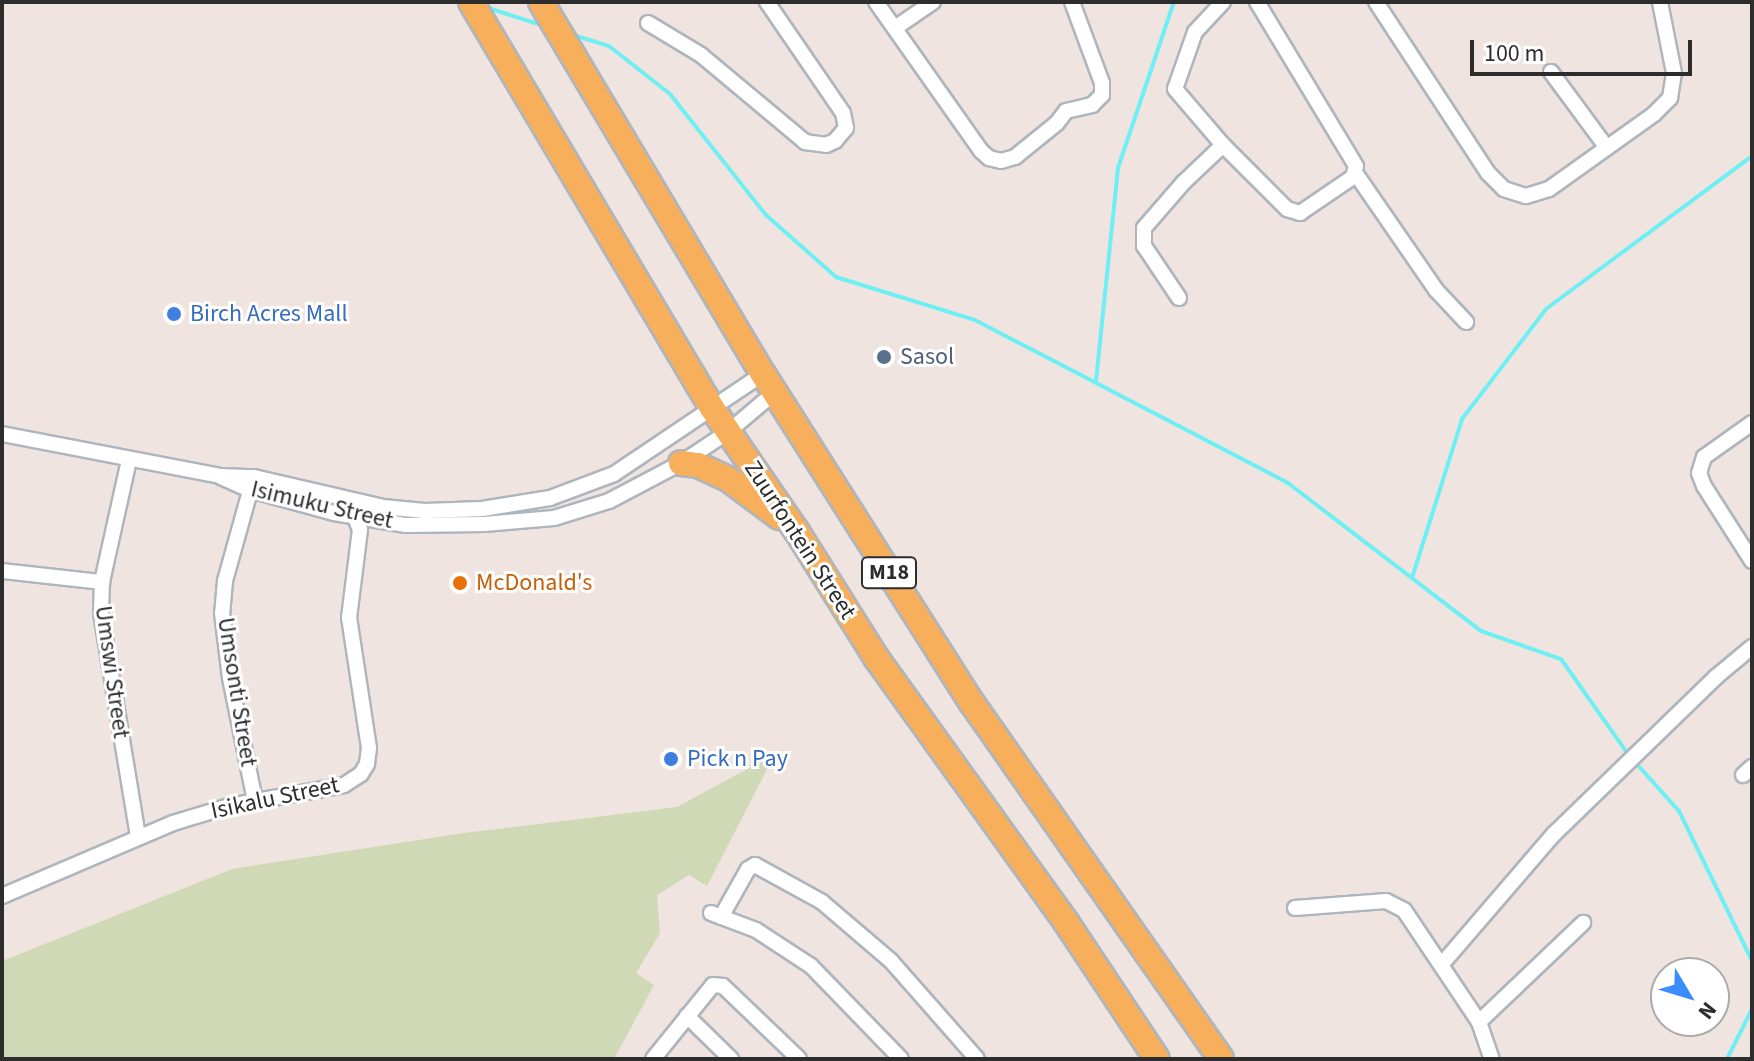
<!DOCTYPE html>
<style>
body{margin:0}
#map{position:relative;width:1754px;height:1061px;overflow:hidden;background:#efe4df;font-family:"Source Sans 3",sans-serif}
div>[style]{position:absolute}
[style*='--x']{left:calc(var(--x)*1px);top:calc(var(--y)*1px);width:calc(var(--w)*1px);rotate:calc(var(--a)*1deg)}
.cemetery>*{inset:0;background:#cfd9b5}
.stream>*{height:4px;margin:-2px;padding:0 2px;transform-origin:2px;border-radius:2px;background:#6eeff4}
.roads{filter:drop-shadow(2px 0 #afb5bd) drop-shadow(-2px 0 #afb5bd) drop-shadow(0 2px #afb5bd) drop-shadow(0 -2px #afb5bd)}
.minor>*{height:14px;margin:-7px;padding:0 7px;transform-origin:7px;border-radius:7px;background:#fff}
.primary>*{height:24px;margin:-12px;padding:0 12px;transform-origin:12px;border-radius:12px;background:#f7af5c}
.dots>*{width:22px;height:22px;translate:-50% -50%;box-sizing:border-box;border:4px solid #fff;border-radius:50%}
span{translate:-50% -50%;white-space:nowrap;text-align:center;line-height:1.15;-webkit-text-stroke:6px #fff;paint-order:stroke}
.shield-label span{padding:2px 6px;background:#fff;border:2px solid;border-radius:6px;-webkit-text-stroke-width:0}
.shield-label{font-size:22px;color:#2d2d2d;font-weight:700}
.shop-label{font-size:24px;color:#366cbe}
.left{translate:0 -50%;text-align:left}
.service-label{font-size:24px;color:#4e5e75}
.street-label{font-size:24px;color:#2d2d2d}
.food-label{font-size:24px;color:#c56008}
.frame{position:absolute;inset:0;border:4px solid #2d2d2d;pointer-events:none}
.north{position:absolute;left:1650px;top:957px;width:80px;height:80px;box-sizing:border-box;background:#fff;border:2px solid #ababab;border-radius:50%;rotate:128deg;font-size:22px;font-weight:700;line-height:32px;text-align:center;color:#2d2d2d}
.north::after{content:'';display:block;margin:auto;width:28px;height:36px;background:#3b8dff;clip-path:polygon(50% 0,100% 100%,50% 72%,0 100%)}
.scale{position:absolute;left:1470px;top:40px;width:222px;height:36px;box-sizing:border-box;border:4px solid #2d2d2d;border-top:0;padding-left:10px;font-size:24px;line-height:28px;white-space:nowrap;color:#2d2d2d;-webkit-text-stroke:6px #fff;paint-order:stroke}
</style>
<div id="map">
<div class="cemetery">
<i style="clip-path:polygon(775px 754px,707px 886px,689px 875px,657px 895px,660px 933px,636px 973px,654px 985px,614px 1059px,2px 1059px,2px 961px,232px 869px,464px 833px,677px 807px)"></i>
</div>
<div class="stream">
<i style="--x:485;--y:7;--w:63;--a:17.6"></i>
<i style="--x:573;--y:35;--w:38;--a:17"></i>
<i style="--x:609;--y:46;--w:78;--a:38.2"></i>
<i style="--x:670;--y:94;--w:154;--a:51.6"></i>
<i style="--x:766;--y:215;--w:94;--a:41.5"></i>
<i style="--x:836;--y:277;--w:145;--a:17.2"></i>
<i style="--x:975;--y:320;--w:353;--a:27.5"></i>
<i style="--x:1288;--y:483;--w:243;--a:37.5"></i>
<i style="--x:1481;--y:631;--w:85;--a:19.3"></i>
<i style="--x:1561;--y:659;--w:116;--a:54.8"></i>
<i style="--x:1096;--y:381;--w:214;--a:-84.1"></i>
<i style="--x:1118;--y:168;--w:175;--a:-71.4"></i>
<i style="--x:1412;--y:578;--w:167;--a:-72.5"></i>
<i style="--x:1462;--y:419;--w:138;--a:-52.6"></i>
<i style="--x:1546;--y:309;--w:257;--a:-36.6"></i>
<i style="--x:1634;--y:761;--w:67;--a:48"></i>
<i style="--x:1679;--y:811;--w:167;--a:64"></i>
<i style="--x:1727;--y:1059;--w:56;--a:-63.4"></i>
</div>
<div class="roads">
<div class="minor">
<i style="--x:876;--y:2;--w:182;--a:54.8"></i>
<i style="--x:981;--y:151;--w:11;--a:41"></i>
<i style="--x:989;--y:158;--w:12;--a:14"></i>
<i style="--x:1001;--y:161;--w:15;--a:-16"></i>
<i style="--x:1015;--y:157;--w:54;--a:-39"></i>
<i style="--x:1057;--y:123;--w:15;--a:-53"></i>
<i style="--x:1066;--y:111;--w:27;--a:-13"></i>
<i style="--x:1092;--y:105;--w:14;--a:-45"></i>
<i style="--x:1102;--y:95;--w:12;--a:-90"></i>
<i style="--x:1102;--y:83;--w:86;--a:-110.3"></i>
<i style="--x:1223;--y:2;--w:41;--a:133"></i>
<i style="--x:1195;--y:32;--w:60;--a:109.3"></i>
<i style="--x:1175;--y:89;--w:74;--a:49.4"></i>
<i style="--x:1223;--y:145;--w:91;--a:45"></i>
<i style="--x:1287;--y:209;--w:14;--a:17"></i>
<i style="--x:1300;--y:213;--w:64;--a:-34.2"></i>
<i style="--x:1353;--y:177;--w:11;--a:-75"></i>
<i style="--x:1356;--y:166;--w:192;--a:-121.1"></i>
<i style="--x:1376;--y:2;--w:204;--a:56.8"></i>
<i style="--x:1488;--y:173;--w:23;--a:45"></i>
<i style="--x:1504;--y:189;--w:23;--a:18"></i>
<i style="--x:1526;--y:196;--w:24;--a:-17"></i>
<i style="--x:1549;--y:189;--w:129;--a:-35.5"></i>
<i style="--x:1654;--y:114;--w:23;--a:-45"></i>
<i style="--x:1670;--y:98;--w:25;--a:-81"></i>
<i style="--x:1674;--y:73;--w:72;--a:-101.2"></i>
<i style="--x:648;--y:23;--w:62;--a:31.1"></i>
<i style="--x:701;--y:55;--w:136;--a:39.9"></i>
<i style="--x:805;--y:142;--w:21;--a:8"></i>
<i style="--x:826;--y:145;--w:10;--a:-24"></i>
<i style="--x:835;--y:141;--w:17;--a:-50"></i>
<i style="--x:846;--y:128;--w:15;--a:-101"></i>
<i style="--x:843;--y:113;--w:135;--a:-124.4"></i>
<i style="--x:895;--y:28;--w:46;--a:-34.4"></i>
<i style="--x:1551;--y:72;--w:94;--a:53.6"></i>
<i style="--x:1356;--y:174;--w:141;--a:55.4"></i>
<i style="--x:1436;--y:290;--w:44;--a:46.8"></i>
<i style="--x:1179;--y:298;--w:63;--a:-123.9"></i>
<i style="--x:1144;--y:246;--w:18;--a:-90"></i>
<i style="--x:1144;--y:228;--w:61;--a:-49"></i>
<i style="--x:1184;--y:182;--w:54;--a:-43.5"></i>
<i style="--x:1752;--y:423;--w:59;--a:144.7"></i>
<i style="--x:1704;--y:457;--w:17;--a:107"></i>
<i style="--x:1699;--y:473;--w:14;--a:69"></i>
<i style="--x:1704;--y:486;--w:89;--a:57.4"></i>
<i style="--x:2;--y:434;--w:222;--a:10.9"></i>
<i style="--x:220;--y:476;--w:34;--a:2"></i>
<i style="--x:254;--y:477;--w:132;--a:13.1"></i>
<i style="--x:383;--y:507;--w:42;--a:5.4"></i>
<i style="--x:425;--y:511;--w:57;--a:-2"></i>
<i style="--x:482;--y:509;--w:69;--a:-9.2"></i>
<i style="--x:550;--y:498;--w:68;--a:-20.6"></i>
<i style="--x:614;--y:474;--w:179;--a:-33.9"></i>
<i style="--x:129;--y:460;--w:125;--a:102.5"></i>
<i style="--x:102;--y:582;--w:31;--a:92"></i>
<i style="--x:101;--y:613;--w:227;--a:80.6"></i>
<i style="--x:221;--y:477;--w:32;--a:24"></i>
<i style="--x:250;--y:490;--w:87;--a:15.3"></i>
<i style="--x:334;--y:513;--w:73;--a:9.5"></i>
<i style="--x:406;--y:525;--w:78;--a:-0.7"></i>
<i style="--x:484;--y:524;--w:70;--a:-4.9"></i>
<i style="--x:554;--y:518;--w:58;--a:-17.2"></i>
<i style="--x:609;--y:501;--w:81;--a:-27.8"></i>
<i style="--x:681;--y:463;--w:56;--a:-33.4"></i>
<i style="--x:728;--y:432;--w:62;--a:-40.4"></i>
<i style="--x:252;--y:484;--w:101;--a:105.6"></i>
<i style="--x:225;--y:581;--w:32;--a:95"></i>
<i style="--x:222;--y:613;--w:65;--a:83"></i>
<i style="--x:230;--y:678;--w:126;--a:78.5"></i>
<i style="--x:2;--y:571;--w:101;--a:6.3"></i>
<i style="--x:1743;--y:775;--w:12;--a:-42"></i>
<i style="--x:2;--y:896;--w:186;--a:-23.1"></i>
<i style="--x:173;--y:823;--w:59;--a:-16.9"></i>
<i style="--x:229;--y:806;--w:117;--a:-10.3"></i>
<i style="--x:344;--y:785;--w:20;--a:-33"></i>
<i style="--x:361;--y:774;--w:12;--a:-59"></i>
<i style="--x:367;--y:764;--w:16;--a:-83"></i>
<i style="--x:369;--y:748;--w:132;--a:-98.7"></i>
<i style="--x:349;--y:618;--w:89;--a:-82.9"></i>
<i style="--x:360;--y:530;--w:14;--a:-111"></i>
<i style="--x:355;--y:517;--w:15;--a:-79"></i>
<i style="--x:1295;--y:908;--w:91;--a:-4.4"></i>
<i style="--x:1386;--y:901;--w:20;--a:27"></i>
<i style="--x:1404;--y:910;--w:135;--a:56.2"></i>
<i style="--x:1479;--y:1022;--w:39;--a:71"></i>
<i style="--x:711;--y:913;--w:48;--a:20.7"></i>
<i style="--x:756;--y:930;--w:66;--a:33.2"></i>
<i style="--x:811;--y:966;--w:129;--a:45.9"></i>
<i style="--x:721;--y:917;--w:55;--a:-60.6"></i>
<i style="--x:748;--y:869;--w:8;--a:-30"></i>
<i style="--x:755;--y:865;--w:77;--a:28.9"></i>
<i style="--x:822;--y:902;--w:91;--a:40.5"></i>
<i style="--x:891;--y:961;--w:130;--a:48.7"></i>
<i style="--x:1442;--y:964;--w:172;--a:-49.3"></i>
<i style="--x:1554;--y:834;--w:226;--a:-44.1"></i>
<i style="--x:1716;--y:677;--w:47;--a:-39.8"></i>
<i style="--x:687;--y:1016;--w:62;--a:44.3"></i>
<i style="--x:1479;--y:1022;--w:144;--a:-43.6"></i>
<i style="--x:653;--y:1059;--w:95;--a:-51"></i>
<i style="--x:713;--y:985;--w:10;--a:6"></i>
<i style="--x:723;--y:986;--w:105;--a:43.8"></i>
</div>
<div class="primary">
<i style="--x:471;--y:2;--w:472;--a:59.3"></i>
<i style="--x:712;--y:408;--w:148;--a:55.5"></i>
<i style="--x:796;--y:530;--w:152;--a:57.9"></i>
<i style="--x:877;--y:659;--w:324;--a:54.3"></i>
<i style="--x:1066;--y:922;--w:164;--a:56.4"></i>
<i style="--x:541;--y:2;--w:433;--a:59.2"></i>
<i style="--x:763;--y:374;--w:390;--a:57.6"></i>
<i style="--x:972;--y:703;--w:434;--a:55"></i>
<i style="--x:681;--y:463;--w:17;--a:7"></i>
<i style="--x:698;--y:465;--w:33;--a:25"></i>
<i style="--x:728;--y:479;--w:64;--a:36.7"></i>
</div>
</div>
<div class="dots">
<i style="left:174px;top:314px;background:#3f7fe0"></i>
<i style="left:884px;top:357px;background:#5c6f8a"></i>
<i style="left:460px;top:583px;background:#e8710a"></i>
<i style="left:671px;top:759px;background:#3f7fe0"></i>
</div>
<div class="shield-label">
<span style="left:889px;top:573px">M18</span>
</div>
<div class="shop-label">
<span class="left" style="left:190px;top:314px">Birch Acres Mall</span>
<span class="left" style="left:687px;top:759px">Pick n Pay</span>
</div>
<div class="service-label">
<span class="left" style="left:900px;top:357px">Sasol</span>
</div>
<div class="street-label">
<span style="left:322px;top:505px;rotate:13deg">Isimuku Street</span>
<span style="left:800px;top:540px;rotate:57deg">Zuurfontein Street</span>
<span style="left:112px;top:672px;rotate:82deg">Umswi Street</span>
<span style="left:237px;top:692px;rotate:81deg">Umsonti Street</span>
<span style="left:275px;top:798px;rotate:-12deg">Isikalu Street</span>
</div>
<div class="food-label">
<span class="left" style="left:476px;top:583px">McDonald's</span>
</div>
<div class="frame"></div>
<div class="north">N</div>
<div class="scale">100 m</div>
</div>
